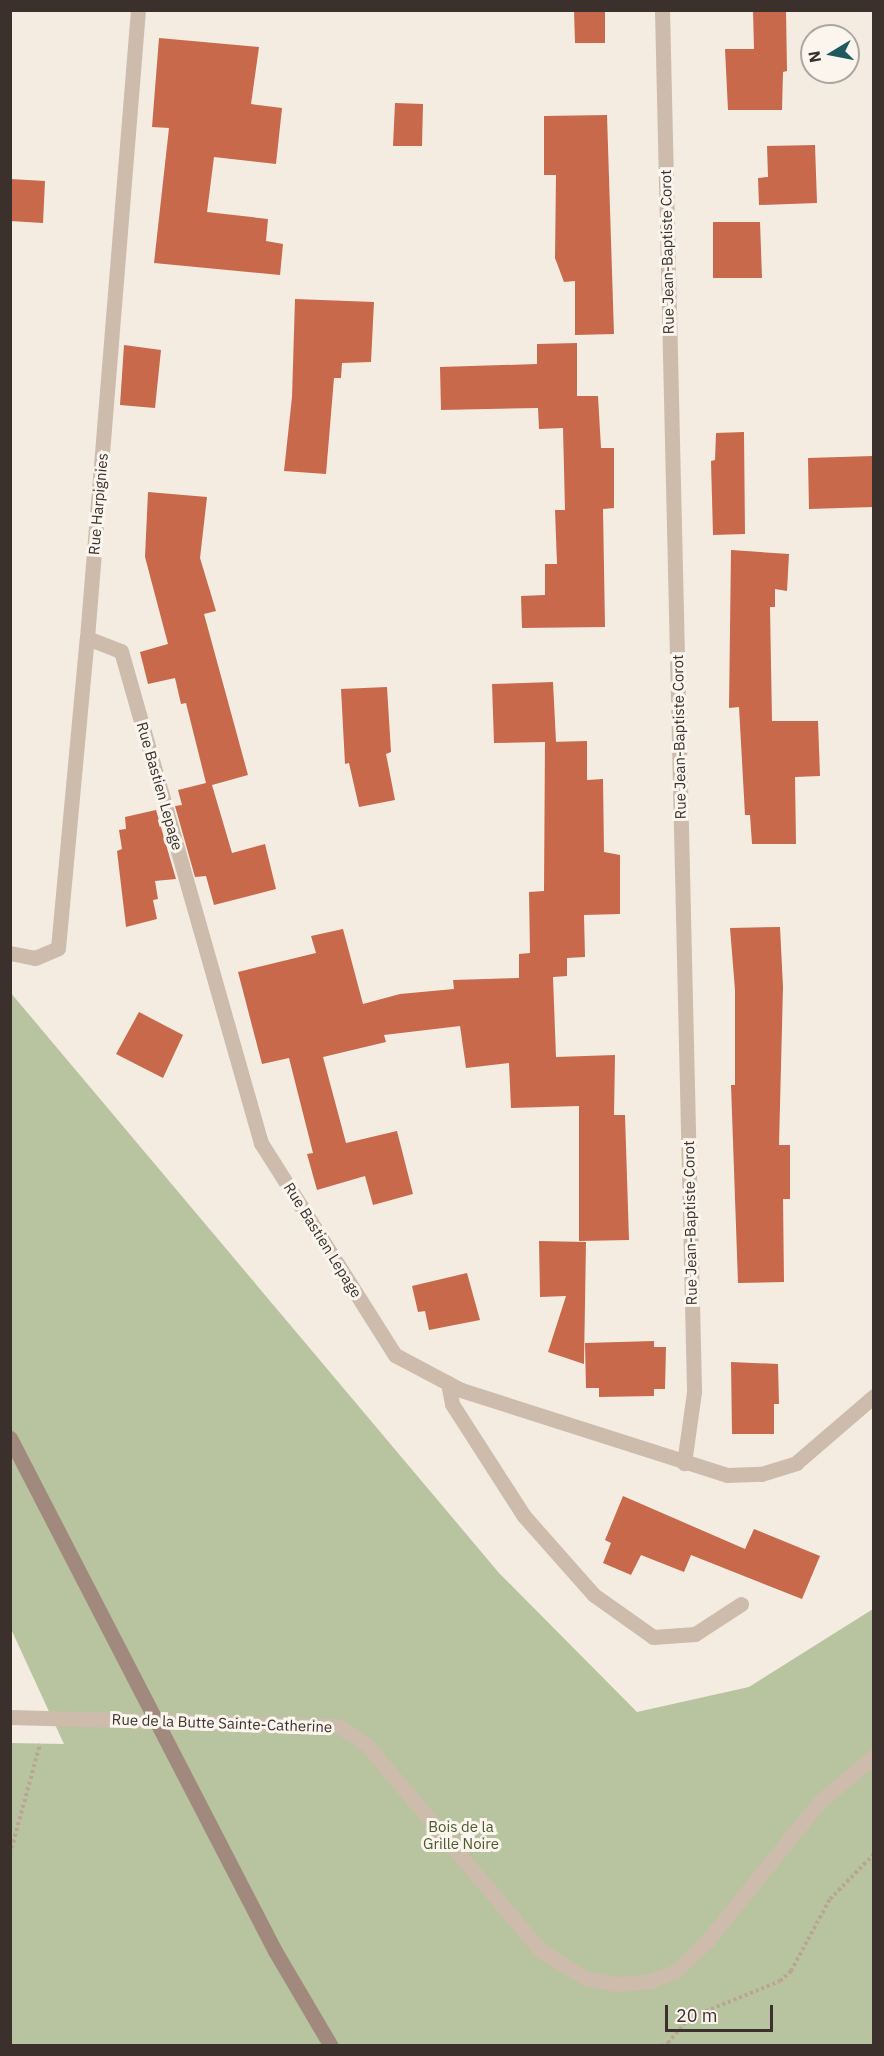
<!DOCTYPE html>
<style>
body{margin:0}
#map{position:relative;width:884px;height:2056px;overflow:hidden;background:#f4ebe1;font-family:"IBM Plex Sans",sans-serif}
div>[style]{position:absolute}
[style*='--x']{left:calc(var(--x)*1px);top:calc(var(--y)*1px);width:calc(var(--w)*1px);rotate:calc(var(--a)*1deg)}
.green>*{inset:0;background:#b8c4a0}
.building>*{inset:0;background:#c8694b}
.path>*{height:4px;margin-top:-2px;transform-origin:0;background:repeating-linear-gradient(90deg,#b9a596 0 3px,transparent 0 6px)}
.lane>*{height:15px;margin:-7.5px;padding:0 7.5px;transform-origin:7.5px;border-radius:7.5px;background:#cdbbac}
.street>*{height:15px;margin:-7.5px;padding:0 7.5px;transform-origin:7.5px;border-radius:7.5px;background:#cdbbac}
.secondary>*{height:15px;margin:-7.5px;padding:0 7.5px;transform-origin:7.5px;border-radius:7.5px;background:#a18a7d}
span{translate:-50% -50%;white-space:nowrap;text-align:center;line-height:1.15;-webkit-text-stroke:6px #fbf5ee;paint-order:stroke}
.street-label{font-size:15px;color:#3b302b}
.park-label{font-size:15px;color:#4a5a2e}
.frame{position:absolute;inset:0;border:12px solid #3b302b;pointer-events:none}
.north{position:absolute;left:800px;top:24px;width:60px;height:60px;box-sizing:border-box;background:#fbf5ee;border:2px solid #aea6a0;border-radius:50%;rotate:260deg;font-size:16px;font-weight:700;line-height:24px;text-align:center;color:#3b302b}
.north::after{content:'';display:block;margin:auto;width:21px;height:27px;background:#1f5a5e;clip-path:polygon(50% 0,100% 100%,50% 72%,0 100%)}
.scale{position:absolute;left:665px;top:2005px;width:108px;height:27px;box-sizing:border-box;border:3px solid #3b302b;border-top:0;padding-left:8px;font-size:18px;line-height:21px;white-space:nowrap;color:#3b302b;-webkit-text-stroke:4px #fbf5ee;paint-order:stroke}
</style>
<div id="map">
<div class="green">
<i style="clip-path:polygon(10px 992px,499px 1573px,637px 1712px,749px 1687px,873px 1609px,873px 2045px,11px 2045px,11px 1743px,64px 1744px,11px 1629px)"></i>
</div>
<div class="building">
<i style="clip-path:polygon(574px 10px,605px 10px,605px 43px,575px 43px)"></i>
<i style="clip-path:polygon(786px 10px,787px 71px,783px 72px,782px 110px,728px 110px,725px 49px,754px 49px,753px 11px)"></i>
<i style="clip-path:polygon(159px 38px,259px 47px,251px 104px,282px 108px,276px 164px,214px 157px,207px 212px,268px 219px,266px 241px,283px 244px,280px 275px,154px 263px,169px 128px,152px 127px)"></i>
<i style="clip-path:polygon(395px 103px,423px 104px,422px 146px,393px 146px)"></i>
<i style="clip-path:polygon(607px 115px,614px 334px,575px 335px,575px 281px,564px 282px,555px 258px,556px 175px,544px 175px,544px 116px)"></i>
<i style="clip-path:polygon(815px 145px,817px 203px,759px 205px,758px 178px,768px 177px,767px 146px)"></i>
<i style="clip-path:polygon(10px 179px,45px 181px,43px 223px,10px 221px)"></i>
<i style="clip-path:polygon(713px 222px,760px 222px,762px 278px,713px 278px)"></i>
<i style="clip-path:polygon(295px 299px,374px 302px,371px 362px,342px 363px,341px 378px,334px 378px,326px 474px,284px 471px,292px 397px)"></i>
<i style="clip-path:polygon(577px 343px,577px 396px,598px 396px,601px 448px,614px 448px,614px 508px,603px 509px,605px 627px,522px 628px,521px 596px,545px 595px,545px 564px,557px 564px,555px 510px,565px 510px,563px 428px,539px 429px,538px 408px,441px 410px,440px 367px,537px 364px,537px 344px)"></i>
<i style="clip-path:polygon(124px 345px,161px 350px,155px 408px,120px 405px)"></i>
<i style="clip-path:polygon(744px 432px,745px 534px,713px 535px,711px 461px,715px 460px,716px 433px)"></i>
<i style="clip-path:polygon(873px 456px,873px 507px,809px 509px,808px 458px)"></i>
<i style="clip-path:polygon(148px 492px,207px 497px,200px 558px,216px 611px,204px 614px,248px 775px,212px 785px,232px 853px,265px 844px,276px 889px,214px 905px,206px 876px,195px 877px,175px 806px,182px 805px,178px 790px,206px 783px,186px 703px,181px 704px,175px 678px,148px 684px,140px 652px,168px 644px,145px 557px)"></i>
<i style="clip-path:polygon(731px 550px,789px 554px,787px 591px,775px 589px,775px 607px,770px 607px,772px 721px,818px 721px,820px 776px,795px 777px,796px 844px,752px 844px,750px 815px,745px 815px,739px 707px,729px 708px)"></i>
<i style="clip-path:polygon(553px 682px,556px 742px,551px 742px,587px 741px,587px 780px,603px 779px,604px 852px,620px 855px,620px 914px,584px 915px,585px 957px,567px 958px,567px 976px,553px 977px,556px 1057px,615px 1055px,614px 1115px,625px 1115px,629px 1240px,579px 1241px,579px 1106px,511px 1108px,509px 1063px,466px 1068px,460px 1026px,384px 1035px,386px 1042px,323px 1057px,346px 1143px,397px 1131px,413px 1194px,373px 1205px,365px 1176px,317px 1190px,307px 1154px,313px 1153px,289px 1058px,262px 1064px,238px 972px,316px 953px,311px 936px,343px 929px,363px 1004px,400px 994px,454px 989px,453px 980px,519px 978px,519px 954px,530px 953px,529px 892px,544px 891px,545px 742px,494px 743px,492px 684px)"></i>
<i style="clip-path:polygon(387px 687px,391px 752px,386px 754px,395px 800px,359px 807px,349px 763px,345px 764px,341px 689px)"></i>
<i style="clip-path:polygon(156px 810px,176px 879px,155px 881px,158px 899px,153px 900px,157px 919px,126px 927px,117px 851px,122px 849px,119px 830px,126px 829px,125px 817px)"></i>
<i style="clip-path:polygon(780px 927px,783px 987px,779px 1145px,790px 1145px,790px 1199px,783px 1199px,784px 1282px,738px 1283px,731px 1085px,735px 1085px,735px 990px,730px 928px)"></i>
<i style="clip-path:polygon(139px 1012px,183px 1035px,163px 1078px,116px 1054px)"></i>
<i style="clip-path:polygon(539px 1241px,586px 1242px,584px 1364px,548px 1352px,566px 1296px,540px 1297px)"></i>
<i style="clip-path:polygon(467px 1273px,480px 1320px,429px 1330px,425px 1311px,418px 1312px,412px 1286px)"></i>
<i style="clip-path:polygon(654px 1341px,654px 1347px,666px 1347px,665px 1389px,654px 1389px,654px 1396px,599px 1397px,599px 1388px,586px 1388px,585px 1343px)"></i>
<i style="clip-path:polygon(731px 1362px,778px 1364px,779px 1404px,774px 1404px,774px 1434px,732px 1434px)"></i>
<i style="clip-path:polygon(623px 1496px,745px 1549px,754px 1529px,820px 1556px,802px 1599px,691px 1555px,684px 1572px,641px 1555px,631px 1575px,603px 1563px,611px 1543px,605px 1540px)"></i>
</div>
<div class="path">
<i style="--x:10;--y:1854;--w:114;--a:-74.7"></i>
<i style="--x:661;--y:2046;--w:8;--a:-23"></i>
<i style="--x:668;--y:2043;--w:33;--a:-50"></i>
<i style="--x:689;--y:2018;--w:98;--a:-22.1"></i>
<i style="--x:780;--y:1981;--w:15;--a:-42"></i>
<i style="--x:791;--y:1971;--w:82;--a:-61.6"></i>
<i style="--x:830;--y:1899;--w:63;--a:-45.6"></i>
</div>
<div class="lane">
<i style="--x:448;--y:1383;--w:21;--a:79"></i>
<i style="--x:452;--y:1404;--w:133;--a:57.3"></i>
<i style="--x:524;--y:1516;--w:106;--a:48.5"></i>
<i style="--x:594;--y:1595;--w:72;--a:35.4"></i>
<i style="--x:653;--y:1637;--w:42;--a:-4.1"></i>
<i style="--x:695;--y:1634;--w:55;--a:-33.1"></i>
</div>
<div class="street">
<i style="--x:662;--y:10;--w:1382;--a:88.67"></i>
<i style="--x:694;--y:1392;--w:72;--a:98"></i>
<i style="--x:87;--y:638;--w:36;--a:21"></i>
<i style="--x:121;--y:651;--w:512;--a:74.12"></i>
<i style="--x:261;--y:1143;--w:251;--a:57.7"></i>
<i style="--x:395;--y:1355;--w:75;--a:27.9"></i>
<i style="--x:461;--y:1390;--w:279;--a:17.7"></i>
<i style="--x:727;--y:1475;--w:34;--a:-2"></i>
<i style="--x:761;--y:1474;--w:37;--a:-17"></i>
<i style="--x:796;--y:1463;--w:103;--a:-40.7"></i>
<i style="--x:10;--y:953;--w:25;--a:11"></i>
<i style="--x:35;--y:958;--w:25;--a:-23"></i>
<i style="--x:58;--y:948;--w:311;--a:-84.7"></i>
<i style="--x:87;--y:638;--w:630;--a:-85.36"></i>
<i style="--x:10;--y:1717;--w:329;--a:1.6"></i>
<i style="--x:339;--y:1726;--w:32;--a:34"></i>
<i style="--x:366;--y:1744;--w:271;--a:49.8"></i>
<i style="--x:541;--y:1951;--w:52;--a:31.5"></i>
<i style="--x:585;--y:1978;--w:32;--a:11"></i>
<i style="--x:616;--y:1984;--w:32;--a:-4"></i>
<i style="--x:648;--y:1982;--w:30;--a:-21"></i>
<i style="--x:676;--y:1971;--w:45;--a:-44.1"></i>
<i style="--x:708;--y:1940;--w:176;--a:-51.2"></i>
<i style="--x:818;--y:1803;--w:73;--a:-40"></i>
</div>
<div class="secondary">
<i style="--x:10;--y:1438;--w:577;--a:62.68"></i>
<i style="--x:275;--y:1951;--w:110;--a:59.5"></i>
</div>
<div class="street-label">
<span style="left:667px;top:252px;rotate:-91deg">Rue Jean-Baptiste Corot</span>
<span style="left:98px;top:504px;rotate:-85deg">Rue Harpignies</span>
<span style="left:679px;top:737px;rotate:-91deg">Rue Jean-Baptiste Corot</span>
<span style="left:160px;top:786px;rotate:74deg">Rue Bastien Lepage</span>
<span style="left:690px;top:1223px;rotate:-91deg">Rue Jean-Baptiste Corot</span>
<span style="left:323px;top:1240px;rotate:58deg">Rue Bastien Lepage</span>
<span style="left:222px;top:1723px;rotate:2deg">Rue de la Butte Sainte-Catherine</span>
</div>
<div class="park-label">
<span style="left:461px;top:1835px">Bois de la<br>Grille Noire</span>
</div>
<div class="frame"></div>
<div class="north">N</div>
<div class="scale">20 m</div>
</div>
